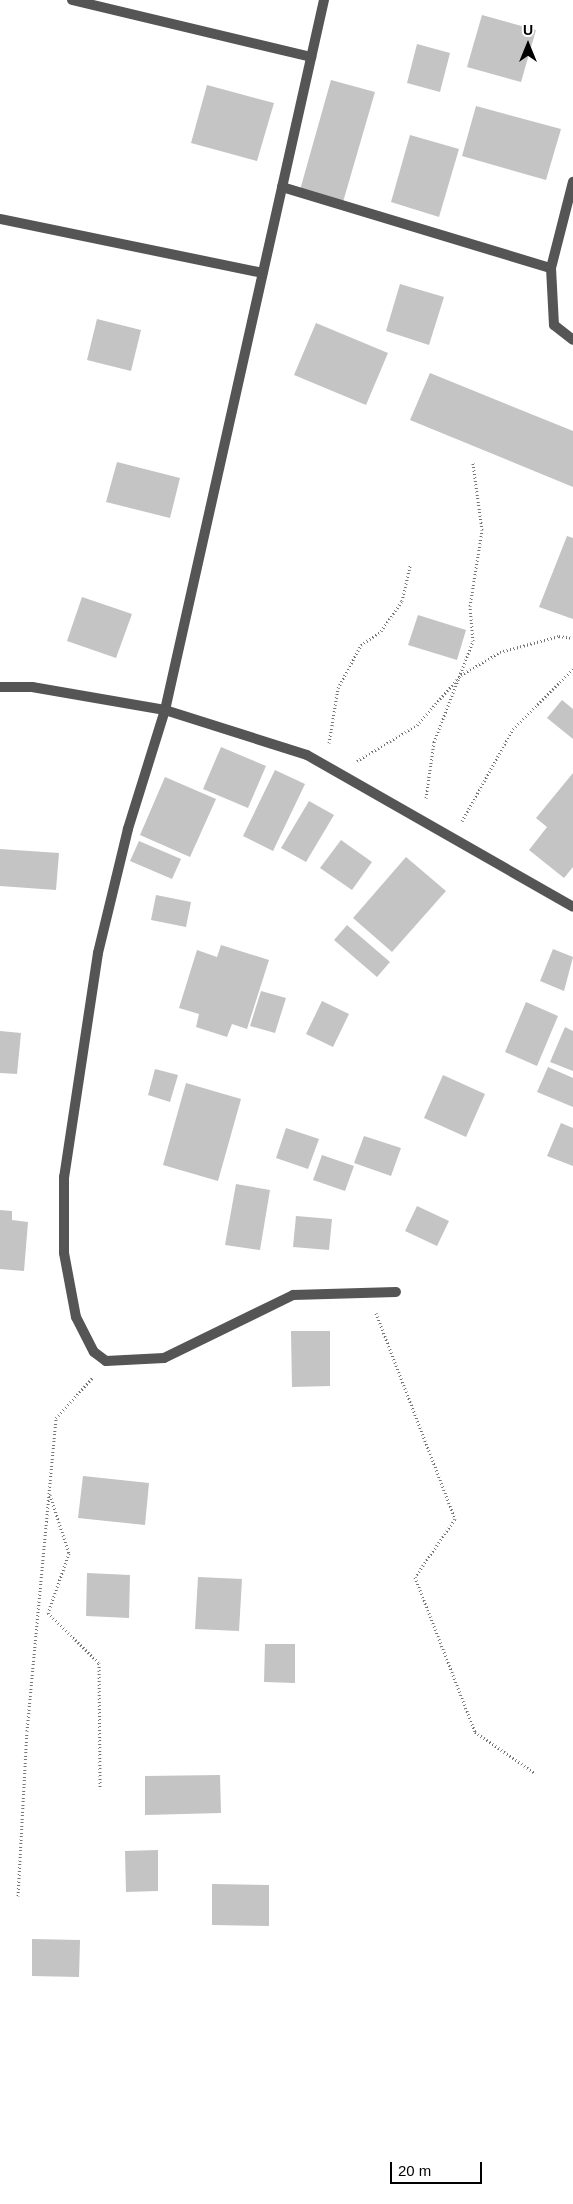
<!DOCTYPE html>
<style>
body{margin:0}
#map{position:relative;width:573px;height:2204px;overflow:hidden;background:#fff;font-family:Helvetica,sans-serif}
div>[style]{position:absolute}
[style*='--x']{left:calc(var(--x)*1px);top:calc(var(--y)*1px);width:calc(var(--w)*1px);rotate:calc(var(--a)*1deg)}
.building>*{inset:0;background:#c4c4c4}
.path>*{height:3px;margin-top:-1.5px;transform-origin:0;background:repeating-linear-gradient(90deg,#777 0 1px,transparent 0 3.5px)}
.minor>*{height:10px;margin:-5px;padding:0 5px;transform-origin:5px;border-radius:5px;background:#555}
span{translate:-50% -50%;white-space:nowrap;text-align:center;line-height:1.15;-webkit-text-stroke:4.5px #fff;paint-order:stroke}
.north{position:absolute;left:503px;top:20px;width:50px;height:50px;-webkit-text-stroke:4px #fff;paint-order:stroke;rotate:0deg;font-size:14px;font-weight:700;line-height:20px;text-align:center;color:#000}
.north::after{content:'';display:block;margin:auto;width:18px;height:22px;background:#000;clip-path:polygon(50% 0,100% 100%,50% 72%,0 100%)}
.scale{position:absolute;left:390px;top:2162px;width:92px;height:22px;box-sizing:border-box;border:2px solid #000;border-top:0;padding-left:6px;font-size:15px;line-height:18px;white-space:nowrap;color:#000;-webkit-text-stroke:4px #fff;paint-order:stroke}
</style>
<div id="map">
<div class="building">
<i style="clip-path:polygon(482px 15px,536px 30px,521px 82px,467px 67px)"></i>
<i style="clip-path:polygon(417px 44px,450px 53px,440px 92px,407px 83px)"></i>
<i style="clip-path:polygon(331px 80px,375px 92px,343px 202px,300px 190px)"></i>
<i style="clip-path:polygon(207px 85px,274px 103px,257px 161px,191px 143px)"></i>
<i style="clip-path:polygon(476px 106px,561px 129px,546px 180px,462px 156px)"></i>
<i style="clip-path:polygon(410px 135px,459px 149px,439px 217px,391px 202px)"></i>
<i style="clip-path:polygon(400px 284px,444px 297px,429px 345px,386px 331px)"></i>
<i style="clip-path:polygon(97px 319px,141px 330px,131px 371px,87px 360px)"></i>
<i style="clip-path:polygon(316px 323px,388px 353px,366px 405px,294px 375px)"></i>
<i style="clip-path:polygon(430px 373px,573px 431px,573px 487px,410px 420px)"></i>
<i style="clip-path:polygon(117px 462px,180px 478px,170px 518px,106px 502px)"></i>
<i style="clip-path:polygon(567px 536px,573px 538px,573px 619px,539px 607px)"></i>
<i style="clip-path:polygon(82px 597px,132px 614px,116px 658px,67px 641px)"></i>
<i style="clip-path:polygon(418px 615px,466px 630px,457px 660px,408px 645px)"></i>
<i style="clip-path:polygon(562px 700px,573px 709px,573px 739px,547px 718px)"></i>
<i style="clip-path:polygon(221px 747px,266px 766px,248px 808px,203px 789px)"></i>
<i style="clip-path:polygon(275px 770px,305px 784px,273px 851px,243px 836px)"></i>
<i style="clip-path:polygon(573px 773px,573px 867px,564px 878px,529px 850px,547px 827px,536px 818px)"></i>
<i style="clip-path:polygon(165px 777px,216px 799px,190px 857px,140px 835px)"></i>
<i style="clip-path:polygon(309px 801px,334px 815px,306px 862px,281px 848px)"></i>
<i style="clip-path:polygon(341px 840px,372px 862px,352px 890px,320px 868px)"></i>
<i style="clip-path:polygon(139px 841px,181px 859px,172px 879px,130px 861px)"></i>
<i style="clip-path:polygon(0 849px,59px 853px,56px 890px,0 886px)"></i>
<i style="clip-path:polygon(406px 857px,446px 891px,392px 952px,353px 918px)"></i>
<i style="clip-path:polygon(156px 895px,191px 902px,186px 927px,151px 920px)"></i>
<i style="clip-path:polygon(347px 925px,390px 962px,377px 977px,334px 940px)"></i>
<i style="clip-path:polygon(221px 945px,269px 960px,247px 1029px,232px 1024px,227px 1037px,196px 1027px,199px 1014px,179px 1008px,197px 950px,217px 957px)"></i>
<i style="clip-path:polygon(553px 949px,573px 957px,564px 991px,540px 981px)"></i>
<i style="clip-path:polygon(261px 991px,286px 998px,275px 1033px,250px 1026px)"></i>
<i style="clip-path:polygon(322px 1001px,349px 1014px,333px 1047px,306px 1034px)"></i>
<i style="clip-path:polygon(526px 1002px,558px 1016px,537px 1066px,505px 1052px)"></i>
<i style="clip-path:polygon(565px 1027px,573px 1031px,573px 1071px,550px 1062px)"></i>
<i style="clip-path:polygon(0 1031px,21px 1033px,17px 1074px,0 1073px)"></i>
<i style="clip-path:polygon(548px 1067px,573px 1078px,573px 1107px,537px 1092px)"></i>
<i style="clip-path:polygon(155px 1069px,178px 1075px,170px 1102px,148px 1095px)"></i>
<i style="clip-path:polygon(443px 1075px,485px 1094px,466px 1137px,424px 1118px)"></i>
<i style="clip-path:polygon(186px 1083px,241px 1099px,218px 1181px,163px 1165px)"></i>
<i style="clip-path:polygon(561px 1123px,573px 1128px,573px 1166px,547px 1156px)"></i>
<i style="clip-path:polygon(286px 1128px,319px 1139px,308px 1169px,276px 1158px)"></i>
<i style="clip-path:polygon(364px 1136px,401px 1148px,391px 1176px,354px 1163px)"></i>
<i style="clip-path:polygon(322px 1155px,354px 1166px,345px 1191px,313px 1180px)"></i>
<i style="clip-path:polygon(236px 1184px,270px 1190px,260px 1250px,225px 1245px)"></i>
<i style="clip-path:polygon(417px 1206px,449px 1221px,437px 1246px,405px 1231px)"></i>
<i style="clip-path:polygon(0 1210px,12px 1211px,12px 1220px,28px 1222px,24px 1271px,0 1269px)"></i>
<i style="clip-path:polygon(296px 1216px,332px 1219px,329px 1250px,293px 1247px)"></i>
<i style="clip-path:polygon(291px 1331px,330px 1331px,330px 1386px,292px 1387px)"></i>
<i style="clip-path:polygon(83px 1476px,149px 1483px,145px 1525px,78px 1518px)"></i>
<i style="clip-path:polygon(87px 1573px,130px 1575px,129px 1618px,86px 1616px)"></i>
<i style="clip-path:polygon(198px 1577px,242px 1579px,239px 1631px,195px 1629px)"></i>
<i style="clip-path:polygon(265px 1644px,295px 1644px,295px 1683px,264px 1682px)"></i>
<i style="clip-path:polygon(220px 1775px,221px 1813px,145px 1815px,145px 1776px)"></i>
<i style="clip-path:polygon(158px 1850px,158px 1891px,126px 1892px,125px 1851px)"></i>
<i style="clip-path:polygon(212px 1884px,269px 1885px,269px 1926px,212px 1925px)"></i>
<i style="clip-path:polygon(32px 1939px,80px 1940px,79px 1977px,32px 1976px)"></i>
</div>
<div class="path">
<i style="--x:329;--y:743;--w:56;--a:-80.7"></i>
<i style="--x:338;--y:688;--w:49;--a:-61.9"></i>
<i style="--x:361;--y:645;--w:24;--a:-35"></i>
<i style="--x:381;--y:631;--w:37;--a:-55"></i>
<i style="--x:402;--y:601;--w:37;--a:-77"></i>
<i style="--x:357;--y:761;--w:70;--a:-31"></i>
<i style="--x:417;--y:725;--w:67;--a:-48.7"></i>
<i style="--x:461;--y:675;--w:45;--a:-30.5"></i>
<i style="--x:500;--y:652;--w:61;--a:-15.2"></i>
<i style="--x:559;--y:636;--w:14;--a:8"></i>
<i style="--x:426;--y:798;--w:57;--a:-81.9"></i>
<i style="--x:434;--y:742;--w:108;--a:-68.9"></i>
<i style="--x:473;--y:641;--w:35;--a:-95"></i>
<i style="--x:470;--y:606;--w:77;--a:-81"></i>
<i style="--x:482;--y:530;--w:68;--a:-97.7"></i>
<i style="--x:462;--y:821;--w:105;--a:-61"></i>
<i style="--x:513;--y:729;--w:85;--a:-45"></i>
<i style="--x:376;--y:1313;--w:221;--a:69"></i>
<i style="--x:455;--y:1519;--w:70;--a:124.6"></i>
<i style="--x:415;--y:1577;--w:166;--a:68.8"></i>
<i style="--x:475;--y:1732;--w:73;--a:34.3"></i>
<i style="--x:50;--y:1495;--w:61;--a:71.9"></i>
<i style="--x:69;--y:1553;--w:64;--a:109.3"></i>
<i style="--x:48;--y:1613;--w:71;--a:44.4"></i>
<i style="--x:99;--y:1663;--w:125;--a:89.5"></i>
<i style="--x:18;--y:1896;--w:165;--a:-86.9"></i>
<i style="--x:27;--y:1731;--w:314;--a:-84.7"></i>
<i style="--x:56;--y:1418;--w:55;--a:-47.9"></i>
</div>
<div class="minor">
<i style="--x:72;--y:0;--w:246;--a:13.4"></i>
<i style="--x:324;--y:0;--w:728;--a:102.62"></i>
<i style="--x:165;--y:710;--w:125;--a:107.3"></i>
<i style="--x:128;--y:829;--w:128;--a:103.6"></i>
<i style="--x:98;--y:953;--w:227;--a:98.6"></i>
<i style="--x:64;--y:1177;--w:76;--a:90"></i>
<i style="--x:64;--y:1253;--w:65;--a:79.4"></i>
<i style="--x:76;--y:1317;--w:39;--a:63"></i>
<i style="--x:94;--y:1352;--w:15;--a:37"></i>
<i style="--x:106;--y:1361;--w:58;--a:-3"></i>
<i style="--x:164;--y:1358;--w:144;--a:-26"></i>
<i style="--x:293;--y:1295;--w:103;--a:-1.7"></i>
<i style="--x:282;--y:187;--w:281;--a:16.8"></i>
<i style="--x:551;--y:268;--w:89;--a:-75.7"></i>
<i style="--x:0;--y:219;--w:268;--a:11.6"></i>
<i style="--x:551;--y:268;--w:57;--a:87"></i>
<i style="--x:554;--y:325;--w:24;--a:38"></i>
<i style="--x:0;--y:687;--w:32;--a:0"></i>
<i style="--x:32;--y:687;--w:135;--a:9.8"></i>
<i style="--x:165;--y:710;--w:149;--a:17.6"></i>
<i style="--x:307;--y:755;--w:306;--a:29.7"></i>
</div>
<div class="north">U</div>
<div class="scale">20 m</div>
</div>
